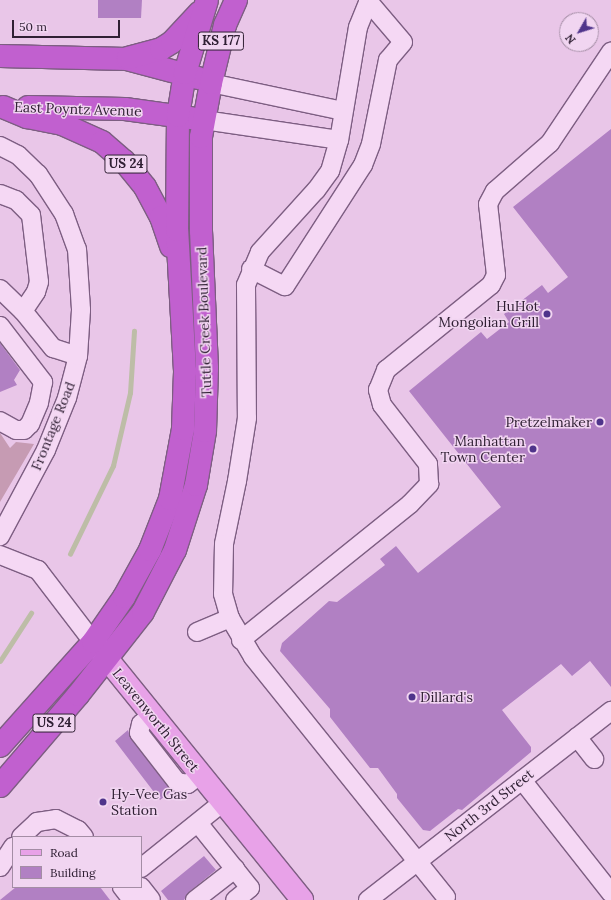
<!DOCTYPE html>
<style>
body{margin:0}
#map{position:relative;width:611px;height:900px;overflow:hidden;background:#e9c6e8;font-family:Lora,serif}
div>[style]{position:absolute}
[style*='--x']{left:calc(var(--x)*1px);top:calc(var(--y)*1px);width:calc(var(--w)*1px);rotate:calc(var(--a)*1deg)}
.green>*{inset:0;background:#c69bb3}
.stream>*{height:4.5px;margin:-2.25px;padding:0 2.25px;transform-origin:2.25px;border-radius:2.25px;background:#bdbda7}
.building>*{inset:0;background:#b180c3}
.roads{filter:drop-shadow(1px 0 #7d5e82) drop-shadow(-1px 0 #7d5e82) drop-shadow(0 1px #7d5e82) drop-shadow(0 -1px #7d5e82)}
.minor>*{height:18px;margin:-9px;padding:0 9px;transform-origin:9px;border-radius:9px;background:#f5d8f4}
.major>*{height:22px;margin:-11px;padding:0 11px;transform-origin:11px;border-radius:11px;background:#e8a2e8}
.highway>*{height:22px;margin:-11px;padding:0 11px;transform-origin:11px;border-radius:11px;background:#c160cf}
.dots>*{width:11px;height:11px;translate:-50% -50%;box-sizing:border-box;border:2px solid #f1d5f1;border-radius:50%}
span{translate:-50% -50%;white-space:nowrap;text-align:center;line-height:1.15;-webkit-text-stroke:3px #f1d5f1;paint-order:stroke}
.shield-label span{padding:1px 3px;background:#f1d5f1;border:1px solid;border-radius:3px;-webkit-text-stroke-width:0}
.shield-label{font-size:13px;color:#302034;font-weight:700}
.street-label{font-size:14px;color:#302034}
.poi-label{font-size:14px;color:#302034}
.right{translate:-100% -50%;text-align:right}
.left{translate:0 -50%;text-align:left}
.legend{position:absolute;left:12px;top:836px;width:130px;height:52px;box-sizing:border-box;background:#f1d5f1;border:1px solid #a48da5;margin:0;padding:5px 7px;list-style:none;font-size:12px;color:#302034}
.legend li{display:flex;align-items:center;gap:8px;height:20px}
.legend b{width:20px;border:1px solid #a48da5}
.north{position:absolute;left:559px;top:12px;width:40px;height:40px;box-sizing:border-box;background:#f1d5f1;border:1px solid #a48da5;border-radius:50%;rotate:231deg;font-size:11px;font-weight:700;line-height:16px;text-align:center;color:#302034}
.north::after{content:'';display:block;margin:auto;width:14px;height:18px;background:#4f348b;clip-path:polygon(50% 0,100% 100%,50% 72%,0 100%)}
.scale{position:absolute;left:12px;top:20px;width:108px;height:18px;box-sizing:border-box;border:2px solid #302034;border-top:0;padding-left:5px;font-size:12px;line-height:14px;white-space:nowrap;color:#302034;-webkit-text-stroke:3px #f1d5f1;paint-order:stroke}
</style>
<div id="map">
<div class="green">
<i style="clip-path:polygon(0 433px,10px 448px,16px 442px,34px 444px,0 502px)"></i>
</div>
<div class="stream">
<i style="--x:70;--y:554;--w:98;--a:-64"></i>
<i style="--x:113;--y:466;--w:75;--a:-76.9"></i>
<i style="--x:130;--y:393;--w:62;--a:-86.3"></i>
<i style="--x:0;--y:661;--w:57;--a:-57.1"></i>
</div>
<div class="building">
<i style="clip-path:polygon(98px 0,142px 0,141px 18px,98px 18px)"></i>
<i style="clip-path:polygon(611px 129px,611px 687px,590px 661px,572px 676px,561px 664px,502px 710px,531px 747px,531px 752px,462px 810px,458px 809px,430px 831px,423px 830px,397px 798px,397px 794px,378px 768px,370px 768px,330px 717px,330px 709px,280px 651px,282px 643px,329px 601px,337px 602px,385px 565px,380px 559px,396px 546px,418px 573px,501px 507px,409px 391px,481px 332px,487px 339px,509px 322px,504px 314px,542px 285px,548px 293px,568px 277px,513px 207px)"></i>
<i style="clip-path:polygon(0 343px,20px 370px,14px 380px,17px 385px,0 392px)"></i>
<i style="clip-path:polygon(128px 730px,131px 739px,172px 791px,160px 800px,115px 741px)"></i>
<i style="clip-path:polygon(204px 856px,216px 870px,189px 892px,184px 900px,168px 900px,161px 891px)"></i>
<i style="clip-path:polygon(16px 887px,100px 887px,110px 900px,0 900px)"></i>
</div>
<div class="roads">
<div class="minor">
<i style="--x:369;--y:0;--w:29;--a:112"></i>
<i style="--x:358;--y:27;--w:115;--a:99.5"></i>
<i style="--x:339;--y:140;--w:32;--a:106"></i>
<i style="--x:330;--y:171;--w:24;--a:126"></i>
<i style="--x:316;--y:190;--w:84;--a:132.1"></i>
<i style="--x:260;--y:252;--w:36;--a:113"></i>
<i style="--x:246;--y:285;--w:133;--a:89.6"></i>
<i style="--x:247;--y:418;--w:64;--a:99"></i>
<i style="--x:237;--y:481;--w:64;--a:101.7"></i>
<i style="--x:224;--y:544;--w:50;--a:91.1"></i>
<i style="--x:223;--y:594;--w:25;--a:74"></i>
<i style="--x:230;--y:618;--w:45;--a:59.5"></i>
<i style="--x:253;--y:657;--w:308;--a:51.2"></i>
<i style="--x:211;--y:83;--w:135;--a:12"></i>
<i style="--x:204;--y:120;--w:136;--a:8.4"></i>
<i style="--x:0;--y:146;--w:20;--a:27"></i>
<i style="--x:18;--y:155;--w:28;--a:44"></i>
<i style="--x:38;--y:174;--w:48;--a:57"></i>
<i style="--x:64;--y:214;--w:37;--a:70"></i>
<i style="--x:77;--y:249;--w:61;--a:86.2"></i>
<i style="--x:81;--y:310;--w:46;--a:93.7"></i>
<i style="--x:78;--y:356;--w:43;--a:104.7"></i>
<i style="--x:67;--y:398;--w:56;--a:112"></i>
<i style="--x:46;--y:450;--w:98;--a:118.1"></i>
<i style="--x:0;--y:194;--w:17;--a:21"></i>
<i style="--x:16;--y:200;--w:21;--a:45"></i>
<i style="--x:31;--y:215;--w:67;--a:83.2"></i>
<i style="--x:39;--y:282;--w:10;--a:107"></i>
<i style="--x:36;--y:292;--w:23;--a:124"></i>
<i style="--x:251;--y:269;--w:38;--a:27"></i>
<i style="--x:285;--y:286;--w:144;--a:-57.2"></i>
<i style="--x:363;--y:165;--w:22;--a:-69"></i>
<i style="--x:371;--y:144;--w:86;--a:-78.6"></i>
<i style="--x:388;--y:60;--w:23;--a:-50"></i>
<i style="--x:403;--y:42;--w:54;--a:-130.5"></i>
<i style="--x:0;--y:289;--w:32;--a:44"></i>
<i style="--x:23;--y:311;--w:48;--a:51"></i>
<i style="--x:53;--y:348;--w:26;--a:18"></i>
<i style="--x:0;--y:326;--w:71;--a:52.5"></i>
<i style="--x:43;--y:382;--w:21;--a:101"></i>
<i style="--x:39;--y:403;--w:23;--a:113"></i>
<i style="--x:30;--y:424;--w:8;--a:135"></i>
<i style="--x:24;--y:430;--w:8;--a:180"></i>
<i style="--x:16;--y:430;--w:18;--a:-151"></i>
<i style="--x:0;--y:555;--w:41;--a:21.5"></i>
<i style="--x:38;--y:570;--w:91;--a:52.6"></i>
<i style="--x:197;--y:632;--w:36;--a:-23"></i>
<i style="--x:241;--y:640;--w:217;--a:-38.8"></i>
<i style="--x:410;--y:504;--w:28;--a:-46"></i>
<i style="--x:429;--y:484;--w:20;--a:-93"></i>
<i style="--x:428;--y:464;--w:75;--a:-127.9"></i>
<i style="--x:382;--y:405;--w:16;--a:-105"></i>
<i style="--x:378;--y:390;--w:22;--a:-68"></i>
<i style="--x:386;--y:370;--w:135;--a:-39"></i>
<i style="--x:491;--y:285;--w:11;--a:-63"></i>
<i style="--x:496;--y:275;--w:71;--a:-96.4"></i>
<i style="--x:488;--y:204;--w:15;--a:-62"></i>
<i style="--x:495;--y:191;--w:73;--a:-41.1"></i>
<i style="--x:550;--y:143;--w:110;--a:-56.2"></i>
<i style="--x:152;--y:715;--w:14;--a:141"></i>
<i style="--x:141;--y:724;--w:9;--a:103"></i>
<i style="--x:139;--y:733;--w:62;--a:52.2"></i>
<i style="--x:177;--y:782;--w:11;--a:10"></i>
<i style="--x:188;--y:784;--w:16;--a:-38"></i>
<i style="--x:577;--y:737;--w:28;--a:52"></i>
<i style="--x:522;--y:780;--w:144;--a:51.8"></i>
<i style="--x:198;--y:823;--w:83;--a:51.3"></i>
<i style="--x:250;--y:888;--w:19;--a:141"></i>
<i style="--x:21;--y:837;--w:22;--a:-43"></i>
<i style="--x:37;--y:822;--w:19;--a:-9"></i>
<i style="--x:56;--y:819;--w:25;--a:27"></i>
<i style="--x:78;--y:830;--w:9;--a:49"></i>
<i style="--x:0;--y:867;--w:24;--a:-57"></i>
<i style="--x:141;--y:868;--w:105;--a:-38.8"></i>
<i style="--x:122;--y:887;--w:16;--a:52"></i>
<i style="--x:141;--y:887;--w:16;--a:52"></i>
<i style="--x:195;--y:900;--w:51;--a:-37.8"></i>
<i style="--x:368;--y:900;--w:308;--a:-37.9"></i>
</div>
<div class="major">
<i style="--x:95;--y:644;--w:329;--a:51"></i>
</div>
<div class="highway">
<i style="--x:0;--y:56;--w:127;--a:1.4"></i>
<i style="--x:127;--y:59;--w:73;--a:15"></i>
<i style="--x:128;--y:58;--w:34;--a:-15"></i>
<i style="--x:161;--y:49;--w:13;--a:-32"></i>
<i style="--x:172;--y:42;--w:40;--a:-47"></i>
<i style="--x:3;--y:107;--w:26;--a:23"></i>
<i style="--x:27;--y:117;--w:36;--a:11"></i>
<i style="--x:62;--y:124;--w:44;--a:24.2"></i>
<i style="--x:102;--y:142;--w:29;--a:41"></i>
<i style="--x:124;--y:161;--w:33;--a:51"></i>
<i style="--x:145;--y:187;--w:34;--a:62"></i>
<i style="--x:161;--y:217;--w:31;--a:71"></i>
<i style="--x:28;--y:107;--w:97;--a:1.2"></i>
<i style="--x:125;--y:109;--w:67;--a:7.8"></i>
<i style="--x:0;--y:746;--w:140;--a:-48.2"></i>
<i style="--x:93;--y:642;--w:55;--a:-55.4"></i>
<i style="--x:124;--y:597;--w:54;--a:-61"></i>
<i style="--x:150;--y:550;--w:55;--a:-68.6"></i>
<i style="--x:170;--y:499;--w:71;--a:-79.5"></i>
<i style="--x:183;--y:429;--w:58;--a:-88"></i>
<i style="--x:185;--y:371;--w:141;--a:-93.2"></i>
<i style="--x:177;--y:230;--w:114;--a:-89.5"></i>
<i style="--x:178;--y:116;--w:44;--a:-80.8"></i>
<i style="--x:185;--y:73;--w:76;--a:-73.2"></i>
<i style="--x:0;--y:786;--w:120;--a:-49.4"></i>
<i style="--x:78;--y:695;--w:105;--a:-51.9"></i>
<i style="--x:143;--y:612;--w:70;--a:-62.7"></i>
<i style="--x:175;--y:550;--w:68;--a:-72.1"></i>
<i style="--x:196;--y:485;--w:55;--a:-80.5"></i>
<i style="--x:205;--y:431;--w:63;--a:-88.2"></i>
<i style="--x:207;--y:368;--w:137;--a:-92.5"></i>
<i style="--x:201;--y:231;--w:94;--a:-90"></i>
<i style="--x:201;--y:137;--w:55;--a:-79.5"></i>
<i style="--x:211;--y:83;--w:60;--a:-76.4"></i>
<i style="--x:225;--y:25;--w:27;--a:-66"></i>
</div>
</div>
<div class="dots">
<i style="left:547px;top:314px;background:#4f348b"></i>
<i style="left:600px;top:422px;background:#4f348b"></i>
<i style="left:533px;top:449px;background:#4f348b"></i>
<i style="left:412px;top:697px;background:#4f348b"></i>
<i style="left:103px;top:802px;background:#4f348b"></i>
</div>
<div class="shield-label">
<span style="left:221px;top:41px">KS 177</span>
<span style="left:126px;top:164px">US 24</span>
<span style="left:54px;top:723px">US 24</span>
</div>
<div class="street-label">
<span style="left:78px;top:109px;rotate:2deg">East Poyntz Avenue</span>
<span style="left:204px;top:322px;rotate:-92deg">Tuttle Creek Boulevard</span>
<span style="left:53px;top:426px;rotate:-68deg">Frontage Road</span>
<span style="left:156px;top:720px;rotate:51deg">Leavenworth Street</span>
<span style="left:489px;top:805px;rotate:-38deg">North 3rd Street</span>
</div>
<div class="poi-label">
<span class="right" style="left:539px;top:314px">HuHot<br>Mongolian Grill</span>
<span class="right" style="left:592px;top:422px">Pretzelmaker</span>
<span class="right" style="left:525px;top:449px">Manhattan<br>Town Center</span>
<span class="left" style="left:420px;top:697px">Dillard's</span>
<span class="left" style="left:111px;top:802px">Hy-Vee Gas<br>Station</span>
</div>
<ul class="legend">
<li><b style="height:5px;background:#e8a2e8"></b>Road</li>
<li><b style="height:11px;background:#b180c3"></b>Building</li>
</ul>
<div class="north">N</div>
<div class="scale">50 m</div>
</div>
